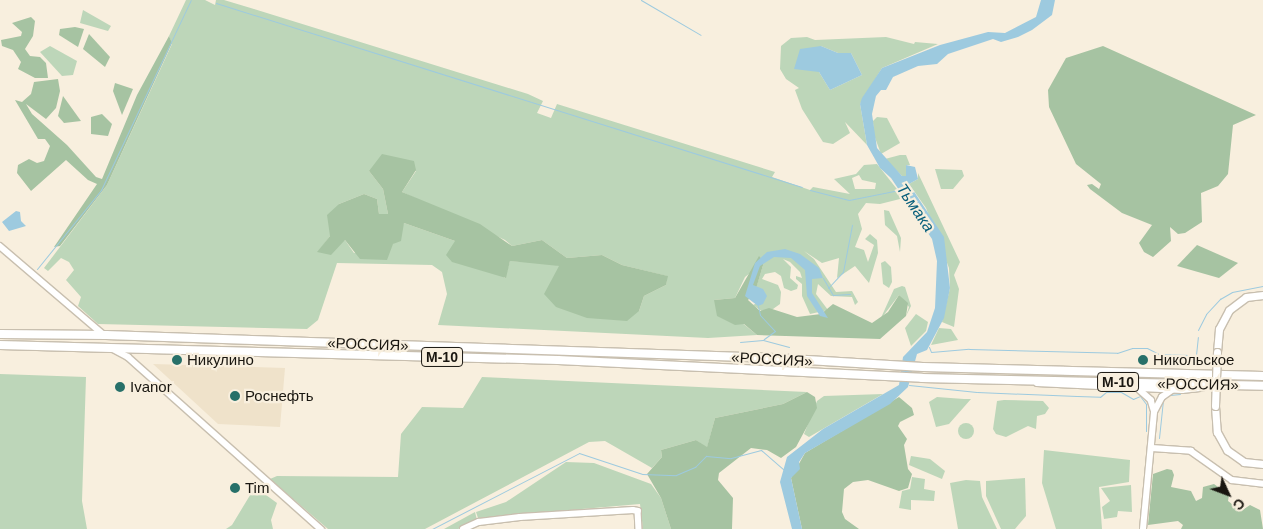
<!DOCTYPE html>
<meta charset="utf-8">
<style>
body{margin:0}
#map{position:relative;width:1263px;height:529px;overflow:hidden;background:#f8efde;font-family:Helvetica,sans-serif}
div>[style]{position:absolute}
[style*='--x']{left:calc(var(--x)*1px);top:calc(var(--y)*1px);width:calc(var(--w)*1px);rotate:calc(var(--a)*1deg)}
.built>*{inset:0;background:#efe2ca}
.green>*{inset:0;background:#bdd6b9}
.round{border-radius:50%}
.forest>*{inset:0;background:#a6c3a2}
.water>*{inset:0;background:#9dcadf}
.stream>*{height:1px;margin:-0.5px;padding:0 0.5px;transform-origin:0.5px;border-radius:0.5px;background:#9dcadf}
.roads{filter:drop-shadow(1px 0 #c8bfaf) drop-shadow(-1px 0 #c8bfaf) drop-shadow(0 1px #c8bfaf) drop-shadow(0 -1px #c8bfaf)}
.minor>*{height:5.5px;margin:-2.75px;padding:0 2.75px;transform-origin:2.75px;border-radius:2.75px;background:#fff}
.major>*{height:7px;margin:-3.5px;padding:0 3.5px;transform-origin:3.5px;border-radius:3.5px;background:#fff}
.highway>*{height:8px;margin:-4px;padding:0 4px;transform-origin:4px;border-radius:4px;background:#fff}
.bridges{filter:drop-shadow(1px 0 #c8bfaf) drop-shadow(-1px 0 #c8bfaf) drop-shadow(0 1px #c8bfaf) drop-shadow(0 -1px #c8bfaf)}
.major-bridge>*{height:7px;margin:-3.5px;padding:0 3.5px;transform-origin:3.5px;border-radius:3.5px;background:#fff}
.dots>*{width:14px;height:14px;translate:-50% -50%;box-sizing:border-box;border:2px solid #f8efde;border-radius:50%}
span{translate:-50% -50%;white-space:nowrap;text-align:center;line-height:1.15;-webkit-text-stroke:4.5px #f8efde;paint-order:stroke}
.shield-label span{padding:1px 4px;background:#f8efde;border:1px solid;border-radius:4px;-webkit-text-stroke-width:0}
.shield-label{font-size:14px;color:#191610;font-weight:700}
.street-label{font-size:15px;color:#191610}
.poi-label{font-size:15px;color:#191610}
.left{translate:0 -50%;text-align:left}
.water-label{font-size:16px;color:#095f7b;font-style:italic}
.north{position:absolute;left:1203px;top:469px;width:50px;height:50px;-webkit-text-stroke:4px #f8efde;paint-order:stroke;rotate:133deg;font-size:14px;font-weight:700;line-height:20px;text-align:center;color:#191610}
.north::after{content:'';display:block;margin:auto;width:18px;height:22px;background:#191610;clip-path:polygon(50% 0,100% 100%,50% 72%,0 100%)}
</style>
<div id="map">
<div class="built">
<i style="clip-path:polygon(153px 364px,285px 368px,280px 427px,218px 424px)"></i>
</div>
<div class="green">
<i style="clip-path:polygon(evenodd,186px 0,205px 0,215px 5px,216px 0,224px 0,254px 9px,528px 94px,543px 101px,537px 113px,551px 118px,557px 104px,775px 172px,772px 177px,810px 190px,813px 187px,850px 194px,834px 179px,856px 174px,864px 165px,877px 164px,904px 198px,880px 204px,866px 203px,858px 214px,862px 229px,855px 247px,864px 250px,868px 262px,874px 245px,865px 239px,870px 234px,877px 240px,878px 253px,869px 283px,855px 266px,837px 278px,839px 258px,822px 263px,804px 251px,814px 259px,836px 292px,852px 291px,858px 302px,855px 305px,852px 297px,831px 296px,818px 284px,816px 294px,828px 310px,810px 314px,802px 296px,802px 284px,796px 279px,796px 276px,802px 278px,800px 272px,790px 262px,783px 259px,791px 267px,790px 278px,798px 285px,797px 289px,791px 291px,784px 288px,781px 276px,775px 272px,765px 274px,762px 279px,778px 285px,781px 292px,780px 304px,773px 309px,763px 312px,753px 305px,759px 302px,756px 288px,764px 262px,745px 277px,735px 298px,714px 300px,757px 335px,708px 338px,438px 325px,447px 294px,442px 272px,432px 265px,337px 263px,318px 320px,307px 329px,98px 324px,78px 306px,81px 297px,66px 280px,74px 270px,69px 262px,61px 258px,48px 271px,44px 268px,107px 185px,172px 44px,169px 36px,186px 0,369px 171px,416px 171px,402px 192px,505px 240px,512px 246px,542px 240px,567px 258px,602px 255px,622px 265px,667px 276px,666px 285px,644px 296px,639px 311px,560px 266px,548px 263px,510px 261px,505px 278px,455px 241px,404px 223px,393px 244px,354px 253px,345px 240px,318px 252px,330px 236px,339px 204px,364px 194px,377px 199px,379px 214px,388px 214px,383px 189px,369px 171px,186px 0,859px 175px,862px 180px,876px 183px,875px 189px,855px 189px,852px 178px,859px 175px)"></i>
<i style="clip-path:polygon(83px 10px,111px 26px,108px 31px,80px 23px)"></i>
<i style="clip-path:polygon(evenodd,807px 37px,815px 40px,886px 37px,914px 44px,915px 42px,938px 44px,882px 68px,860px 104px,867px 145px,845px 122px,850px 133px,833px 144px,823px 142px,802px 109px,795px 90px,799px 88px,786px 79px,780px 69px,781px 46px,791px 38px,807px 37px,821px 46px,838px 53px,851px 53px,862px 75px,830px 90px,819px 72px,821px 46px)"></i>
<i style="clip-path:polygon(50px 46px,77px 61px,73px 75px,62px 76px,40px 52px)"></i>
<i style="clip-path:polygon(877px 117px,887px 118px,900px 143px,881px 154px,874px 135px,873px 121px)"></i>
<i style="clip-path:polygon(900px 155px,906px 155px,910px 165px,906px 165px,906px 176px,902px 176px,885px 159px)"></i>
<i style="clip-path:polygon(935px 169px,962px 170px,964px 176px,953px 189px,941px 189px)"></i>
<i style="clip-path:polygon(918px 173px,960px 262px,954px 275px,959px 289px,954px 327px,942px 322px,950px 288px,949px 268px,926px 208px,909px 184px,918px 179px)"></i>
<i style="clip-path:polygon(884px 210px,889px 211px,901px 238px,900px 252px,897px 236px,885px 225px)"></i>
<i style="clip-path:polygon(885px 261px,891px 267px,892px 282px,889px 288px,883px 284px,881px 263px)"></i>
<i style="clip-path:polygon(902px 286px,905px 287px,911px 306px,906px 316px,909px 307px,899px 295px,880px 320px,894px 289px)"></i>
<i style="clip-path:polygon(916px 314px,928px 322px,926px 331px,911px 346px,905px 328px)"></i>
<i style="clip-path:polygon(939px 328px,951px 329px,958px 340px,931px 345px)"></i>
<i style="clip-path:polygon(0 374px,86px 377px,82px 501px,87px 529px,0 529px)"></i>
<i style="clip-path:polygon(482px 377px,807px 392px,783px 404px,715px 418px,707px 448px,696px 440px,661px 450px,662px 457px,652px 468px,605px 441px,589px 442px,425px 529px,328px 529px,270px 479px,277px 476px,398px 477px,401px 434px,422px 407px,463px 408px)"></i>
<i style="clip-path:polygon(883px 394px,809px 437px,804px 434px,817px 401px,824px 396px)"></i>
<i style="clip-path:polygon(937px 397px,964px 399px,971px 399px,949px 424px,936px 427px,929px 402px)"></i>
<i style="clip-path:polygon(1004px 400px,1043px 401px,1049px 408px,1045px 414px,1037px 416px,1036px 429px,1028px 426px,1006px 437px,996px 434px,993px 429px,997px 401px)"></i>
<i class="round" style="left:958px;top:423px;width:16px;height:16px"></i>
<i style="clip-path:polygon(1044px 450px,1130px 460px,1129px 482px,1099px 487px,1102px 529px,1056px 529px,1042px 483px)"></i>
<i style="clip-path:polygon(911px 456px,930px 459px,945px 471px,942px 479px,909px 465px)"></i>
<i style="clip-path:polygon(566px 462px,594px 463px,651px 484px,661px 498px,671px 529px,643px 529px,640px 504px,478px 518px,476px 512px,506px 502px)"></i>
<i style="clip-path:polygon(912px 477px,925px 479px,924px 489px,935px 491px,934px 501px,911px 500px,911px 510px,899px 508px,902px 491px,910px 489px)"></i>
<i style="clip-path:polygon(1025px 478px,1026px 516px,1015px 529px,1001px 529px,986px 496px,986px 481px)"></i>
<i style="clip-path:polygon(966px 480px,980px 481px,982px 497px,997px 529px,958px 529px,950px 483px)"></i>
<i style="clip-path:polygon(1131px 485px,1132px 512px,1118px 511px,1117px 517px,1104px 519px,1102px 507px,1110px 501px,1101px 488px)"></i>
<i style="clip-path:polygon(255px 487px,277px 503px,271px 520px,273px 529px,226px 529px,232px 525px)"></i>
<i style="clip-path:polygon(475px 512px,477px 520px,458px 529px,444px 529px)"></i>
</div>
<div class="forest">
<i style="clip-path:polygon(31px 17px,35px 21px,33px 36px,25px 49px,30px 56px,40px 57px,46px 63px,48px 78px,35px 78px,18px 69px,21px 62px,13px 50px,2px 46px,1px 40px,21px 36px,22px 32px,12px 23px)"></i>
<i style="clip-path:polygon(75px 27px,84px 29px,78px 47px,59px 35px,60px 29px)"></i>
<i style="clip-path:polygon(89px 34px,110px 57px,105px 67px,83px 49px)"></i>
<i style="clip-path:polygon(169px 36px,172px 43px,107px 185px,60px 246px,54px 247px,97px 184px,88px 180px,66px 160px,31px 191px,17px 173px,18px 165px,29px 159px,37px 163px,44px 161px,50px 146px,45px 139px,38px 139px,15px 100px,22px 102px,31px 94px,34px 82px,58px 79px,60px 91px,56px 108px,46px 119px,26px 104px,32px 114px,67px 145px,96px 177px,102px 179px,137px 95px)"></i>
<i style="clip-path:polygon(1103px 46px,1256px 115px,1233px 125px,1228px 174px,1218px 186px,1201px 193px,1202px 222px,1185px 233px,1178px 234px,1170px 227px,1171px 241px,1153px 257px,1144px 252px,1139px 243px,1152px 225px,1122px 213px,1090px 189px,1087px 185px,1092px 184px,1099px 189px,1101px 184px,1076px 164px,1049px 107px,1048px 90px,1066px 58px)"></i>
<i style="clip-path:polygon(115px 83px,133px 89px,122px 115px,113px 91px)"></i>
<i style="clip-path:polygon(63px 96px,81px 121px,64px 123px,58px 116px)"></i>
<i style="clip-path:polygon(102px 114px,112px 124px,108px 136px,91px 134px,91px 117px)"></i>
<i style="clip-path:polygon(382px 154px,414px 161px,416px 170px,402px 192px,480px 224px,512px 246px,542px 240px,567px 258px,602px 255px,622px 265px,668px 276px,666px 285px,644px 296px,639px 311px,627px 321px,587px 318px,556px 307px,544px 294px,559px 266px,510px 261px,506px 278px,452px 262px,446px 255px,455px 241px,404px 223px,401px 241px,393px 244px,387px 260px,360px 259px,345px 240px,331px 255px,317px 252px,330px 236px,327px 215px,339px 204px,364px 194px,377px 199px,379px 214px,388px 214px,383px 189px,369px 171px)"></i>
<i style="clip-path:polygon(1197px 245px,1238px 263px,1219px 278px,1177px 266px)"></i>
<i style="clip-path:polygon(759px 256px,764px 262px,755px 292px,748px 300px,760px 311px,769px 308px,797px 317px,821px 314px,833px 304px,872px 323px,888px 312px,899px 295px,908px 303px,906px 316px,880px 339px,757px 335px,744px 324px,735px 325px,717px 316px,714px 300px,735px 298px)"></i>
<i style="clip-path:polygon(807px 392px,815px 397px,817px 408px,796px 447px,781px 458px,767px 450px,751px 448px,719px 473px,718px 480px,733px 498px,732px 529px,671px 529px,661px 498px,647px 474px,662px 457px,661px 450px,696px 440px,707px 447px,715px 418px,783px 404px)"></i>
<i style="clip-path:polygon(899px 397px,912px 408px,914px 415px,900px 422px,898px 426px,907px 439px,904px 445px,908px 469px,912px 474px,908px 488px,899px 491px,868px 480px,853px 482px,844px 489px,842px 512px,845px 519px,859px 529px,802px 529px,791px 478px,805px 453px)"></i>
<i style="clip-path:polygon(1167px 469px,1172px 470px,1174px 475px,1171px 487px,1191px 491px,1196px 501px,1202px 498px,1203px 487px,1214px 484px,1229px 495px,1228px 501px,1241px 511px,1250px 505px,1260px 510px,1263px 529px,1181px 529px,1183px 525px,1178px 521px,1148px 525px,1153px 474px)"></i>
</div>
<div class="water">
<i style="clip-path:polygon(1041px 0,1055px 0,1052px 15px,1032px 30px,1018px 37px,1001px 42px,993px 39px,948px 54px,937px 64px,918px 66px,893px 77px,886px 90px,881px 90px,876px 96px,872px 114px,877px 148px,902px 176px,906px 176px,906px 165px,915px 167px,918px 179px,909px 184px,944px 237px,950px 288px,944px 318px,927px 350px,917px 354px,908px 387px,890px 404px,805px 453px,799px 462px,800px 469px,791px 478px,802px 529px,792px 529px,780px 482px,787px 457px,823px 429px,899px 385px,903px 357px,927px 332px,935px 308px,937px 261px,932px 239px,891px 178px,880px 168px,867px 145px,860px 104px,862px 98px,882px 68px,940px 45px,988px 32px,1005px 33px,1036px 17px)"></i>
<i style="clip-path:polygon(821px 46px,838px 53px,851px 53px,862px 75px,830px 90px,819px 72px,794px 69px,800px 49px)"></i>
<i style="clip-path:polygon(16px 211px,20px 212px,21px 221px,26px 226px,9px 231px,2px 222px)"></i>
<i style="clip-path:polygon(785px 249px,800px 254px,819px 268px,823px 278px,812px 279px,812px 293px,828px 318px,820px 316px,807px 296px,805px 270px,791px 258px,774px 257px,760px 266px,753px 285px,763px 289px,767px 296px,763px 304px,758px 306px,745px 296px,755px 263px,767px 252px)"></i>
</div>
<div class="stream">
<i style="--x:641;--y:0;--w:69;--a:30.3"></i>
<i style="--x:216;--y:3;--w:614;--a:17.43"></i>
<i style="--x:810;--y:190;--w:40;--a:14.4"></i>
<i style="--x:849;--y:200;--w:51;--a:-11.3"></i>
<i style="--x:37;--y:269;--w:102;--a:-51"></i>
<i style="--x:101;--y:190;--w:210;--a:-64.7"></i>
<i style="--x:823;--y:278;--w:20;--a:60"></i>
<i style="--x:833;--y:295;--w:17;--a:-3"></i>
<i style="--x:828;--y:288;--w:22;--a:-47"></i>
<i style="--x:843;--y:272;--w:48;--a:-79.2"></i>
<i style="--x:758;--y:306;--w:9;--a:77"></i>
<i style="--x:760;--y:315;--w:22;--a:47"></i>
<i style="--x:775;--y:331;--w:14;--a:144"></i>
<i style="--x:1198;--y:330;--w:18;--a:-63"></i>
<i style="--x:1206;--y:314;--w:21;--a:-47"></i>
<i style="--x:1220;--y:299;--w:14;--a:-30"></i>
<i style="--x:1232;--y:292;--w:32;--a:-11"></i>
<i style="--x:740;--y:342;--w:23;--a:-5"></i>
<i style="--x:763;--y:340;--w:27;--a:15"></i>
<i style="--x:929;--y:347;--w:5;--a:68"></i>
<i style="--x:931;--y:352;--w:38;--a:-5"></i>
<i style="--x:969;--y:349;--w:148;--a:1.5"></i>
<i style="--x:1117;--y:353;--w:16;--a:-18"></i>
<i style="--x:1132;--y:348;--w:15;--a:0"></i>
<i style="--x:1147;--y:348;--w:13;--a:27"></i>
<i style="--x:1159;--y:354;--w:37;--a:2"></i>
<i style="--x:1196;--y:355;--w:18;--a:-84"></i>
<i style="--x:909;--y:385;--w:68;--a:5.9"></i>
<i style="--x:977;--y:392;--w:100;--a:2.3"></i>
<i style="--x:1077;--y:396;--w:23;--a:2"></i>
<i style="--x:1100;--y:397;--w:8;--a:-40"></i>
<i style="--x:1106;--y:392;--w:15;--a:0"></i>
<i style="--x:1121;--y:392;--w:14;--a:30"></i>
<i style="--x:1133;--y:399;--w:8;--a:-23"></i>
<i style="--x:1140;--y:396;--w:10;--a:53"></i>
<i style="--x:1146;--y:404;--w:27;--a:90"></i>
<i style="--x:1170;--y:395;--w:10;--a:-6"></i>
<i style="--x:1159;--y:438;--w:36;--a:-84"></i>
<i style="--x:432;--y:529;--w:165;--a:-27.3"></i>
<i style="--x:579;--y:453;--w:66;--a:18.4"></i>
<i style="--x:642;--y:474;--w:34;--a:2"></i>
<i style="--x:676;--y:475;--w:21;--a:-23"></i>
<i style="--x:695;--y:467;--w:16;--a:-45"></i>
<i style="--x:706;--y:456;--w:25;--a:5"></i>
<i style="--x:731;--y:458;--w:31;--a:-15"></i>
<i style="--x:761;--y:450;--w:30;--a:41"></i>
</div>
<div class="roads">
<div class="minor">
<i style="--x:0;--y:246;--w:135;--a:40.5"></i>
<i style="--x:113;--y:349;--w:17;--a:28"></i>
<i style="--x:128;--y:357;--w:259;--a:41.7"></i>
<i style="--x:1037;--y:383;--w:145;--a:2.8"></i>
<i style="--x:1182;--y:390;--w:20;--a:-6"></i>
<i style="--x:1140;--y:390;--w:15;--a:42"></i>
<i style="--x:1151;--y:400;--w:10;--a:73"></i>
<i style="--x:1152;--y:448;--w:39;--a:4"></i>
<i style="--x:1191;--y:451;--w:50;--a:35.3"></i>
<i style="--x:1232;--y:480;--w:31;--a:7"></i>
<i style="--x:463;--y:529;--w:17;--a:-24"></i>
<i style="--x:479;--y:522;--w:41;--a:-7"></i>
<i style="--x:520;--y:517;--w:113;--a:-3.5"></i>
<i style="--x:633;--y:510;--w:5;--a:11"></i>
<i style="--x:638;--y:511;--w:18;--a:87"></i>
<i style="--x:1143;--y:529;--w:118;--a:-84.6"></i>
<i style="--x:1154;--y:412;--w:17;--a:-62"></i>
<i style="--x:1162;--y:397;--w:12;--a:-35"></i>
</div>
<div class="major">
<i style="--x:1217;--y:352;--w:23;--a:-85"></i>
<i style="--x:1219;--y:329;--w:21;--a:-62"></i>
<i style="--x:1229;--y:310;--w:21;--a:-37"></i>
<i style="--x:1246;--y:297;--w:17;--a:-7"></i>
<i style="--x:1215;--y:406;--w:26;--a:86"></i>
<i style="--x:1217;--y:432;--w:21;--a:61"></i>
<i style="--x:1227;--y:450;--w:21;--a:35"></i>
<i style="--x:1244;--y:462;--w:19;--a:6"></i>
</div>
<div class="highway">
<i style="--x:0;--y:334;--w:106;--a:0.5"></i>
<i style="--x:106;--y:335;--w:668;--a:1.97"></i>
<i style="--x:774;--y:358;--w:149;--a:3.5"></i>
<i style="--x:923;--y:367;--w:340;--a:1.5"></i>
<i style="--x:0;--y:345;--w:558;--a:1.54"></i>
<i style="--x:558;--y:360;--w:364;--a:2.8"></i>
<i style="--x:922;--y:378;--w:341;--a:1.3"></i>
</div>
</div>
<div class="bridges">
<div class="major-bridge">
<i style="--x:1215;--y:406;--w:54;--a:-87.9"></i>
</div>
</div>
<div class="dots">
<i style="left:177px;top:360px;background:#277069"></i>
<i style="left:1143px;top:360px;background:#277069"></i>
<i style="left:120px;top:387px;background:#277069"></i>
<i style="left:235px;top:396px;background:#277069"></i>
<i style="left:235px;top:488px;background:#277069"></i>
</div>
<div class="shield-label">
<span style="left:442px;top:357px">М-10</span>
<span style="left:1118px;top:382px">М-10</span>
</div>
<div class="street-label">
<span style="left:368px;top:344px;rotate:2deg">«РОССИЯ»</span>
<span style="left:772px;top:359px;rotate:3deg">«РОССИЯ»</span>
<span style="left:1198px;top:384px;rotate:1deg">«РОССИЯ»</span>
</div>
<div class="poi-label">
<span class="left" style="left:187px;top:360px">Никулино</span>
<span class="left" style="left:1153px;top:360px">Никольское</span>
<span class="left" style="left:130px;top:387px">Ivanor</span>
<span class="left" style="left:245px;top:396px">Роснефть</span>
<span class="left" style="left:245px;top:488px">Tim</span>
</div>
<div class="water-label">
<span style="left:915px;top:208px;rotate:56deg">Тьмака</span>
</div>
<div class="north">С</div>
</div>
